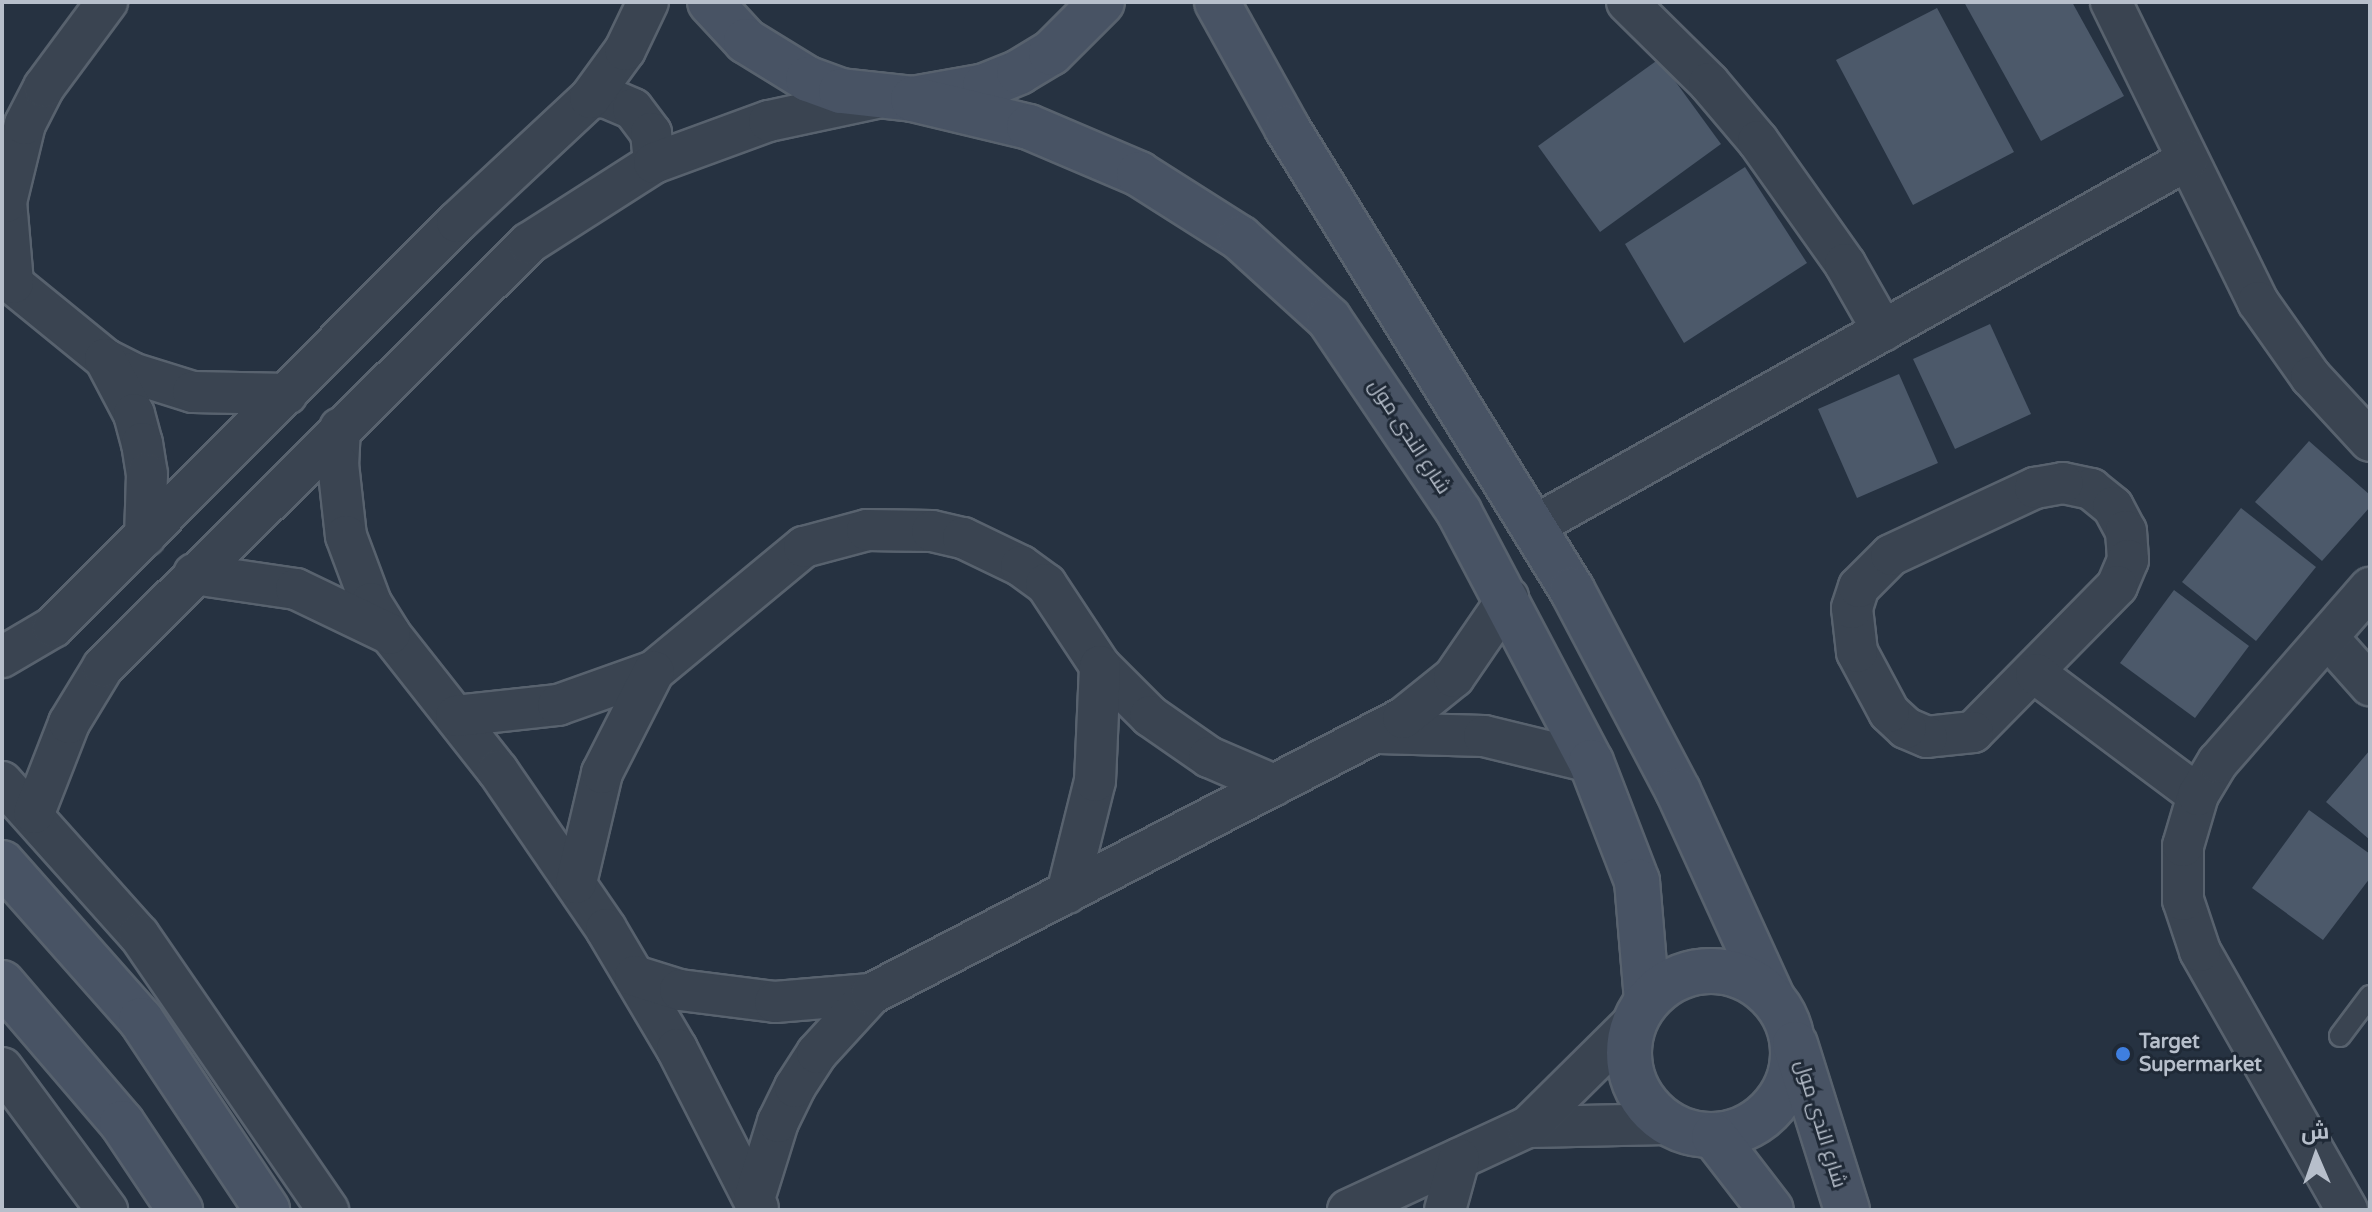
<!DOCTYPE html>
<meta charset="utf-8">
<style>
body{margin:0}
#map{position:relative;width:2372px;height:1212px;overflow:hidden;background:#263241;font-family:"Varela Round",Cairo,sans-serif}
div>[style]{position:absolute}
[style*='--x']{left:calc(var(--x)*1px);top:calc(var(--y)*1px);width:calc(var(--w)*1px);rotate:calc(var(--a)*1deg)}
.building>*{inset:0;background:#4c596a}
.roads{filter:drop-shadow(2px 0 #58626e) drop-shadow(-2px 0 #58626e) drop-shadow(0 2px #58626e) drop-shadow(0 -2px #58626e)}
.lane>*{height:20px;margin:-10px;padding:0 10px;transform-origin:10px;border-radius:10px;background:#3a4451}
.street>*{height:40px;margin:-20px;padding:0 20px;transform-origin:20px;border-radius:20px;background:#3a4451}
.secondary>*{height:44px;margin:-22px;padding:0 22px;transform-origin:22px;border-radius:22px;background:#485364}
.secondary>.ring{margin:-22px;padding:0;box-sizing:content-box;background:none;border:44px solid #485364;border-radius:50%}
.dots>*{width:22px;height:22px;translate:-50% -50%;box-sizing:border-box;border:4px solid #1f2936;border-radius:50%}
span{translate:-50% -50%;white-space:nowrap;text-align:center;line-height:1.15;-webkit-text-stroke:6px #1f2936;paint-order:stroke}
.street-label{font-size:20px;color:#b7bfcb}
.poi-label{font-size:20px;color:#b7bfcb;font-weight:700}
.left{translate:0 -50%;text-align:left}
.frame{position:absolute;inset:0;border:4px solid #b7bfcb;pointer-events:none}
.north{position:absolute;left:2276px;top:1116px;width:80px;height:80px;-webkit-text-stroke:6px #1f2936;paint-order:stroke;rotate:358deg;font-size:22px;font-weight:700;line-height:32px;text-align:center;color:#b7bfcb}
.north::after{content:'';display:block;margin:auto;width:28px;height:36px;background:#b7bfcb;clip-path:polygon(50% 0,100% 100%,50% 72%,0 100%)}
</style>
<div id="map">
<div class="building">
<i style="clip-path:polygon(1964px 2px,2072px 2px,2124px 96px,2041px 141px)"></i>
<i style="clip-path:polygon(1937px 8px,2014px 152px,1913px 205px,1836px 60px)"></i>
<i style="clip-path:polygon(1659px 59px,1721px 144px,1600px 232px,1538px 146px)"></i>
<i style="clip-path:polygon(1745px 167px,1807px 263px,1684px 343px,1625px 244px)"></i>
<i style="clip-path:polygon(1990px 324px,2031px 414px,1955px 449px,1913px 359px)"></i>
<i style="clip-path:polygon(1899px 374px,1938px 463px,1857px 498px,1818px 409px)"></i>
<i style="clip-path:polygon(2309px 441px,2370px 495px,2370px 507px,2322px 561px,2255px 502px)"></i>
<i style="clip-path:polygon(2241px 508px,2316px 567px,2256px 641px,2182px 582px)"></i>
<i style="clip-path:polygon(2174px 590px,2249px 646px,2195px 718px,2120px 663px)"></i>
<i style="clip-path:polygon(2370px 750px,2370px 840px,2326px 802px)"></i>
<i style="clip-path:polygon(2309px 810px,2370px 854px,2370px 878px,2323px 940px,2252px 888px)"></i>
</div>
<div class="roads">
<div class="lane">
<i style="--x:2340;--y:1036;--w:50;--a:-53.1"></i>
</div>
<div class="street">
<i style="--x:1627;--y:2;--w:115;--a:44.6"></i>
<i style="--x:1709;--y:83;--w:76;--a:49.8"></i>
<i style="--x:1758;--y:141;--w:151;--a:54.7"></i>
<i style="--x:1845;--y:264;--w:77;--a:60.4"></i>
<i style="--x:2111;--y:2;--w:334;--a:63.9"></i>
<i style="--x:2258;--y:302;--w:92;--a:54.8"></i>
<i style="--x:2311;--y:377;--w:87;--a:47.3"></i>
<i style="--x:590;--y:98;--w:15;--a:-4"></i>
<i style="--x:605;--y:97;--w:30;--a:23"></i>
<i style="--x:633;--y:109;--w:30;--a:53"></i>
<i style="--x:651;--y:133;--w:30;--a:84"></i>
<i style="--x:2;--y:275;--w:133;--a:39.2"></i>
<i style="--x:105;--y:359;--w:30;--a:27"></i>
<i style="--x:132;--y:373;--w:64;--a:17.3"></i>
<i style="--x:193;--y:392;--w:94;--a:1.2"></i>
<i style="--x:13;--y:283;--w:81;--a:-94.9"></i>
<i style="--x:6;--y:202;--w:80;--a:-76.3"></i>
<i style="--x:25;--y:124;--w:42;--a:-62.8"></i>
<i style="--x:44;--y:87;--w:106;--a:-53.5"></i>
<i style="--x:105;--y:359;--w:62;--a:62.2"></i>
<i style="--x:134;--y:414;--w:30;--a:75"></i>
<i style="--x:142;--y:443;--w:31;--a:81"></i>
<i style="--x:147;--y:474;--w:62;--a:91.8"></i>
<i style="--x:340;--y:428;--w:36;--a:93"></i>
<i style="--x:338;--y:464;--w:72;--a:83.7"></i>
<i style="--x:346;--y:536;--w:72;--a:69.5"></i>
<i style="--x:371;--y:603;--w:36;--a:58"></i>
<i style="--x:390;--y:634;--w:174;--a:51.8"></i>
<i style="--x:498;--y:771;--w:191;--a:55.6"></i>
<i style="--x:606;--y:929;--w:139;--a:59.4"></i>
<i style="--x:677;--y:1049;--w:178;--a:63"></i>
<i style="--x:2063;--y:483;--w:29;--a:12"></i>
<i style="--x:2091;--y:489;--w:28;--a:39"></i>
<i style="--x:2113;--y:507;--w:27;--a:62"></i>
<i style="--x:2126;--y:531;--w:29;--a:86"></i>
<i style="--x:2128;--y:560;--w:28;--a:113"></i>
<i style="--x:2117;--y:586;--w:205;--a:134.6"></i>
<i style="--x:1973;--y:732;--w:46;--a:173.8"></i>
<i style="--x:1927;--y:737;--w:23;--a:-157"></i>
<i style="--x:1906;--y:728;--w:23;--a:-137"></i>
<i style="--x:1889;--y:712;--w:68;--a:-118.1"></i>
<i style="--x:1857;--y:652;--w:44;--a:-96.5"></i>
<i style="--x:1852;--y:608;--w:22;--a:-72"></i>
<i style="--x:1859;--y:587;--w:45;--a:-45"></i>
<i style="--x:1891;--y:555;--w:159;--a:-25"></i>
<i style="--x:2035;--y:488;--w:28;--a:-10"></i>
<i style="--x:1534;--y:526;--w:749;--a:-29.27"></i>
<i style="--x:194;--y:574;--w:103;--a:8.4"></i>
<i style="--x:296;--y:589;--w:104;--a:25.6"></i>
<i style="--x:2329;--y:639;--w:62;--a:48.3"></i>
<i style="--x:2;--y:657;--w:59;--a:-30.5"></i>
<i style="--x:53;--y:627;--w:572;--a:-45.07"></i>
<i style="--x:457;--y:222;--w:182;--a:-43"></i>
<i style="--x:590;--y:98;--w:59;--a:-53.9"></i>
<i style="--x:625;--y:50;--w:53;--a:-64.4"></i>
<i style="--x:2036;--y:674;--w:202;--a:36.8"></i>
<i style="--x:456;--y:716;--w:103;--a:-6.2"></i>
<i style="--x:558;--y:705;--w:102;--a:-19.5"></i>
<i style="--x:654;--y:671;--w:195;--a:-39.6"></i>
<i style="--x:804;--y:547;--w:65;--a:-15.1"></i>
<i style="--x:867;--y:530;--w:65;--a:0.9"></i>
<i style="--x:932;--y:531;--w:32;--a:13"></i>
<i style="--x:963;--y:538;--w:64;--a:25.8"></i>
<i style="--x:1021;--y:566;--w:31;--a:36"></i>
<i style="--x:1046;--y:584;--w:98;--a:56.6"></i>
<i style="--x:1100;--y:666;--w:71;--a:45"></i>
<i style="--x:1150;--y:716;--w:72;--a:34.8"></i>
<i style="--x:1209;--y:757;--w:71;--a:23.3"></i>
<i style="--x:1379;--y:733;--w:105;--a:1.6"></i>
<i style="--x:1484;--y:736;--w:110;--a:13.7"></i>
<i style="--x:2;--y:782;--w:205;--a:48.2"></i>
<i style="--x:139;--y:935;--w:334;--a:55.5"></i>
<i style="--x:34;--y:813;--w:97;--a:-68.7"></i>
<i style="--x:69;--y:723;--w:66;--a:-58.7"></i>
<i style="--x:103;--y:667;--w:601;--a:-44.87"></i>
<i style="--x:529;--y:243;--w:148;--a:-32.6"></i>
<i style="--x:654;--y:163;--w:122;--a:-20.1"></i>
<i style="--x:769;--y:121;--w:109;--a:-12.1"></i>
<i style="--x:576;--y:883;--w:113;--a:-76.7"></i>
<i style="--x:602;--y:773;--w:114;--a:-63"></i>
<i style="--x:1067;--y:893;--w:115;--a:-76"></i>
<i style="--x:1095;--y:781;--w:115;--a:-87.5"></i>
<i style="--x:635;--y:976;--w:47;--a:17.3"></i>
<i style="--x:680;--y:990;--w:96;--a:7.2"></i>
<i style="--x:775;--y:1002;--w:96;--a:-4.8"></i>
<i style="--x:2;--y:1068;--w:177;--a:53.5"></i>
<i style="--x:1528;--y:1127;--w:141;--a:-1.2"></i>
<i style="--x:754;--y:1199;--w:81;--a:-72.7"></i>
<i style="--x:778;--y:1122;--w:39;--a:-64"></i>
<i style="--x:795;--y:1087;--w:40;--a:-57.1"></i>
<i style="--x:817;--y:1053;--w:80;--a:-47.5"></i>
<i style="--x:871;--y:994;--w:599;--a:-27.42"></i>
<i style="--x:1403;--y:718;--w:65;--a:-38.8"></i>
<i style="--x:1454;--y:677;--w:96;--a:-55.6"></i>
<i style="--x:1348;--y:1210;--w:198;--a:-24.8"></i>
<i style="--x:1528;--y:1127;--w:151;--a:-44.7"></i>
<i style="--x:1445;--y:1210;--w:53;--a:-74.6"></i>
<i style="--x:2347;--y:1210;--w:298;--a:-119.6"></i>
<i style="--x:2200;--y:951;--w:54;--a:-108.4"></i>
<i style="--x:2183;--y:900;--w:54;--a:-90"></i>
<i style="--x:2183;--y:846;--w:53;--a:-73.6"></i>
<i style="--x:2198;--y:795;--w:39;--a:-59"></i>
<i style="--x:2218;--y:762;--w:231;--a:-48.9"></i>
</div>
<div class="secondary">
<i style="--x:710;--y:2;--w:53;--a:47.3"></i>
<i style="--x:746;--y:41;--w:73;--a:31.5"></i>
<i style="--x:808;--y:79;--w:35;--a:20"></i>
<i style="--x:841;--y:91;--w:72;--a:6.3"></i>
<i style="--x:913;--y:99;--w:73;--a:-10.2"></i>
<i style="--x:985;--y:86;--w:37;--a:-22"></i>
<i style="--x:1019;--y:72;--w:37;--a:-31"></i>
<i style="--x:1051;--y:53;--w:72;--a:-45"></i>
<i style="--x:1217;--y:2;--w:144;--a:60.9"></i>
<i style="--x:1287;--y:128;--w:543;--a:58.33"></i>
<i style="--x:1572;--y:590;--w:227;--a:62.2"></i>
<i style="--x:1678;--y:791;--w:226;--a:65.5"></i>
<i style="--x:913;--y:99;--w:119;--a:13.6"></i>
<i style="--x:1029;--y:127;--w:120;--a:23.1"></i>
<i style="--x:1139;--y:174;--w:120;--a:32.4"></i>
<i style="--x:1240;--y:238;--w:120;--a:42.3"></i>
<i style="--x:1329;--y:319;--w:233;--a:56"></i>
<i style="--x:1459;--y:512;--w:283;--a:62.2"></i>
<i style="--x:1591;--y:762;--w:128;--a:68.9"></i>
<i style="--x:1637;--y:881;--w:120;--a:85.2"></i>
<i style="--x:2;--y:863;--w:210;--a:48.5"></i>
<i style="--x:141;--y:1020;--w:228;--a:56.4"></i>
<i class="ring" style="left:1629px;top:971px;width:120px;height:120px"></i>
<i style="--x:2;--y:983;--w:184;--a:49.4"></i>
<i style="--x:122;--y:1123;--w:105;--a:56.3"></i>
<i style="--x:1795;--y:1044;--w:174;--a:72.6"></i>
<i style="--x:1714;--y:1136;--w:93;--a:52.4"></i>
</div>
</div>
<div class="dots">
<i style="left:2123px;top:1054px;background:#3f7fe0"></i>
</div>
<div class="street-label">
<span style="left:1409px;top:437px;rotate:57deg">شارع الندى مول</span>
<span style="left:1820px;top:1124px;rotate:73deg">شارع الندى مول</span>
</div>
<div class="poi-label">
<span class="left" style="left:2139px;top:1054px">Target<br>Supermarket</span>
</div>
<div class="frame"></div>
<div class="north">ش</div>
</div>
